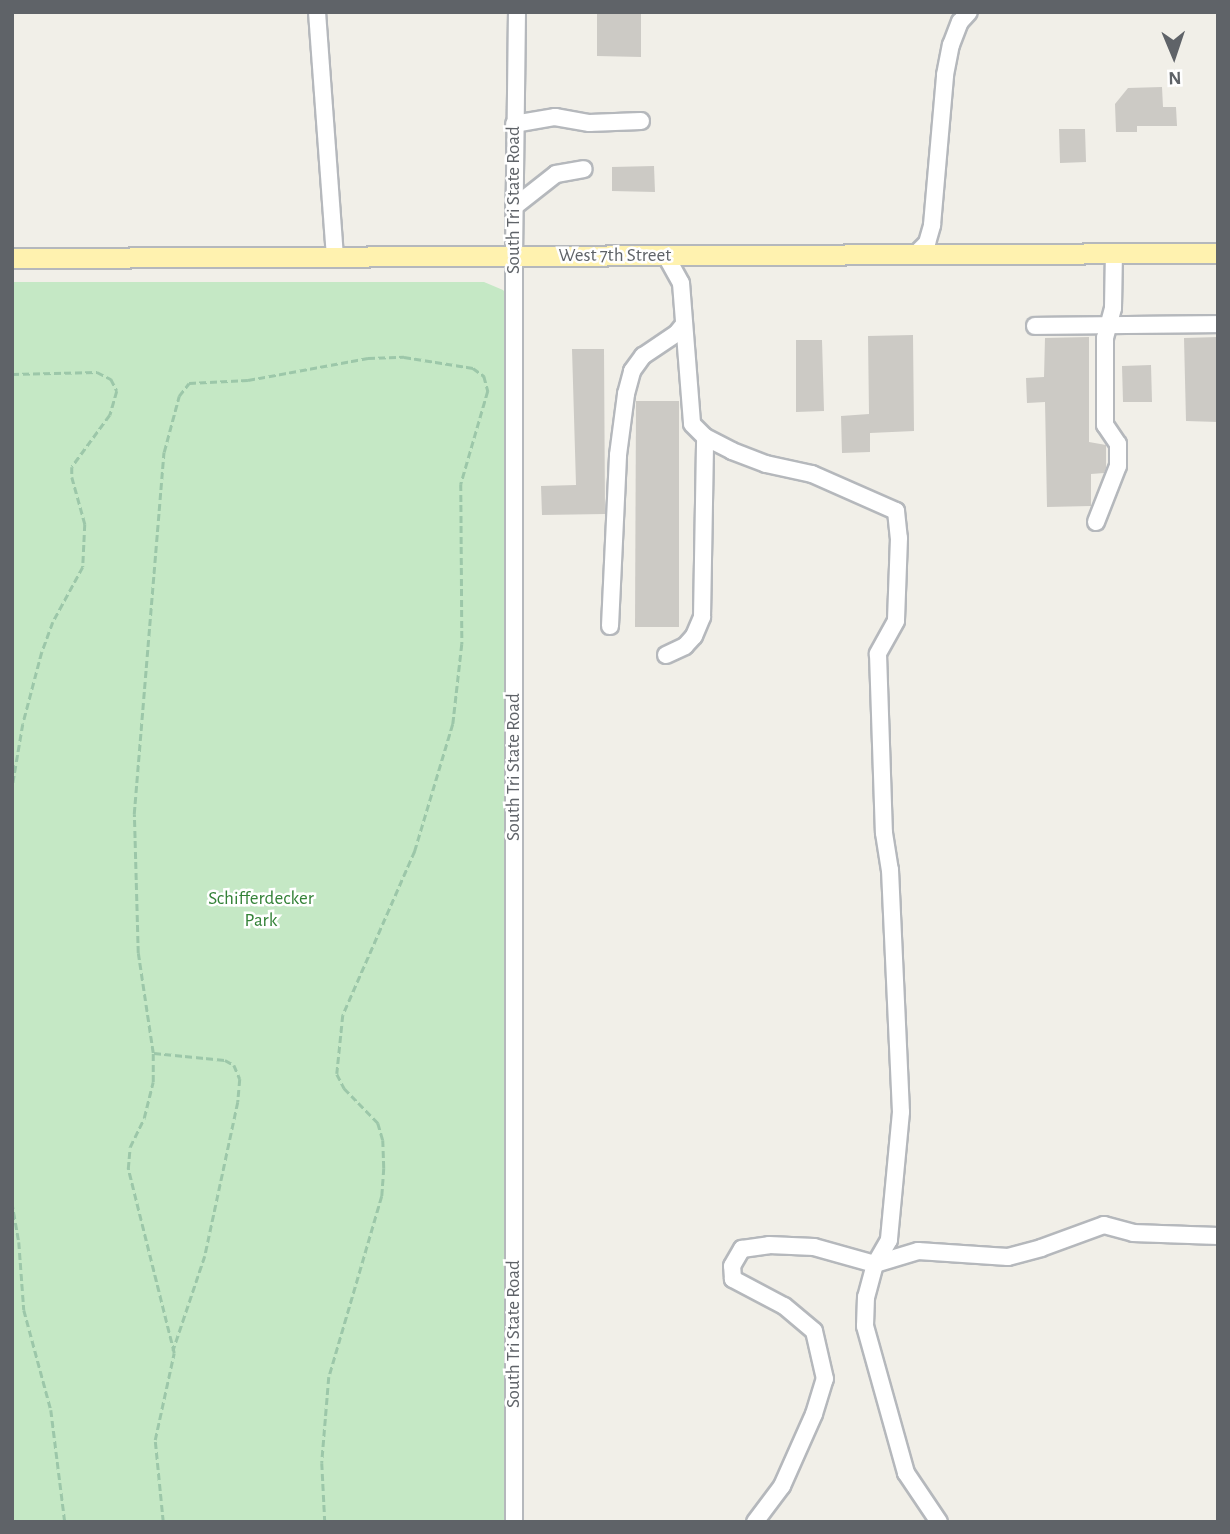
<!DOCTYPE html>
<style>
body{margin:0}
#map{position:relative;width:1230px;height:1534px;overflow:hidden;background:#f1efe8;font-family:"Alegreya Sans",sans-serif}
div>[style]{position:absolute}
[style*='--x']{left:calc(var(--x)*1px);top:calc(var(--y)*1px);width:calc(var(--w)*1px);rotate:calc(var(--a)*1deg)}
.green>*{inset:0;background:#c5e8c5}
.building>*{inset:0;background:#cccac5}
.path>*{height:2.5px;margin-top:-1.25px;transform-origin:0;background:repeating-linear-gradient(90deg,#9cc7a9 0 7px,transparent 0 10.5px)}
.roads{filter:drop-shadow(2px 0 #b5b8bc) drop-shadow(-2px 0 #b5b8bc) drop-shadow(0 2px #b5b8bc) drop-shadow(0 -2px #b5b8bc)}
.minor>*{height:16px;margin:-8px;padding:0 8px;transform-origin:8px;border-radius:8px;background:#fff}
.major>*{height:19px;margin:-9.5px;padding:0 9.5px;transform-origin:9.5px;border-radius:9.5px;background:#fff2af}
span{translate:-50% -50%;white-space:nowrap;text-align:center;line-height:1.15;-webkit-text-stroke:5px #fff;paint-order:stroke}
.street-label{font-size:19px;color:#5f6368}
.park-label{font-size:19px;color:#348238}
.frame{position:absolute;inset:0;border:14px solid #5f6368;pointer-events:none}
.north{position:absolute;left:1139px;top:21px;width:70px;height:70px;-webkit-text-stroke:5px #fff;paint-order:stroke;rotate:178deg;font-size:19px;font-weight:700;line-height:28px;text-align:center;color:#5f6368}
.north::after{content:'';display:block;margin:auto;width:24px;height:32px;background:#5f6368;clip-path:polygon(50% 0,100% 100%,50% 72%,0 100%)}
</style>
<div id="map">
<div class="green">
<i style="clip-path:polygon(12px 282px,484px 282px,503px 290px,509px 297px,509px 1522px,12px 1522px)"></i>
</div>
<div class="building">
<i style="clip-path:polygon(597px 12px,641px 12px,641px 57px,597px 56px)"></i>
<i style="clip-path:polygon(1162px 87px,1163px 107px,1176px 107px,1177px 126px,1137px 126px,1137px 132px,1116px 132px,1115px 104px,1128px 88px)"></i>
<i style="clip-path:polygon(1059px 129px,1085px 129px,1086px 162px,1060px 163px)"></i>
<i style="clip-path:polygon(654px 166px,655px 192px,612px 191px,612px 167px)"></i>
<i style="clip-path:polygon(913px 335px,914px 431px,870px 433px,870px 452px,842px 453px,841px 416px,869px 414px,868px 336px)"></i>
<i style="clip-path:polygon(1089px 337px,1089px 442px,1106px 445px,1106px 468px,1104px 473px,1091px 474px,1091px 506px,1047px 507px,1045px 402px,1027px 403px,1026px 378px,1044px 377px,1045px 338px)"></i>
<i style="clip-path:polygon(1218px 337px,1218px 422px,1186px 421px,1184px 338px)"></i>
<i style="clip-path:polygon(796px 340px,822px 340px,824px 411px,796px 412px)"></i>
<i style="clip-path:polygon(572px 349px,604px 349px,605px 514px,542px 515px,541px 486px,576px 485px)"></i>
<i style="clip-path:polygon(1151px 365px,1152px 402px,1123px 402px,1122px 366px)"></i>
<i style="clip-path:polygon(636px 401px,679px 401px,679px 627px,635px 627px)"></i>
</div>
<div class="path">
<i style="--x:12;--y:374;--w:85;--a:-1.3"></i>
<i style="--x:97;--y:372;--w:16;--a:27"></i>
<i style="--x:111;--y:379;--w:13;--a:63"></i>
<i style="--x:117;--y:391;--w:25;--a:106"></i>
<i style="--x:110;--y:415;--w:64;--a:126.2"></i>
<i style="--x:72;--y:467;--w:10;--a:90"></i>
<i style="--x:72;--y:477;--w:49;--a:74.5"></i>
<i style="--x:85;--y:524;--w:43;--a:92.7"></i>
<i style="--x:83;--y:567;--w:63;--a:118.6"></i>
<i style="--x:53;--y:622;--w:32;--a:110"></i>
<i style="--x:42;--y:652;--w:74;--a:104.8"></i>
<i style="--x:23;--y:724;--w:66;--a:99.6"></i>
<i style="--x:154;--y:1053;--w:71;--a:5.6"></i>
<i style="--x:225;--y:1060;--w:10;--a:29"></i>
<i style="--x:234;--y:1065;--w:15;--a:67"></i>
<i style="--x:240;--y:1079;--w:23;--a:95"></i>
<i style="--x:238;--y:1102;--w:157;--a:102.1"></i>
<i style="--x:205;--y:1256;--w:100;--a:108.6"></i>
<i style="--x:12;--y:1202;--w:41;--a:80.1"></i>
<i style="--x:19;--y:1242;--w:68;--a:85.8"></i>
<i style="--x:24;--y:1310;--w:104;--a:74.9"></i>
<i style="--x:51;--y:1410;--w:113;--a:82.9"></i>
<i style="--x:163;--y:1522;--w:82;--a:-95.6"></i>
<i style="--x:155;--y:1440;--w:89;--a:-77.7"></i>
<i style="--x:174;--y:1353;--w:190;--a:-104"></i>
<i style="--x:128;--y:1169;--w:22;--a:-85"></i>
<i style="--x:130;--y:1147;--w:32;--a:-64"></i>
<i style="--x:144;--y:1118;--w:37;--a:-76"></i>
<i style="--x:153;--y:1082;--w:29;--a:-90"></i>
<i style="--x:153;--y:1053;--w:101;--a:-98.5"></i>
<i style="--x:138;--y:953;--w:139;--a:-91.6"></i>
<i style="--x:134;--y:814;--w:363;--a:-85.3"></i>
<i style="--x:164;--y:452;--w:58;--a:-75"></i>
<i style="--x:179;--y:396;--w:16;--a:-52"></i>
<i style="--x:189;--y:383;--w:59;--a:-2.9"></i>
<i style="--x:248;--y:380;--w:122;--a:-10.4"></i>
<i style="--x:368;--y:358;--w:36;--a:-2"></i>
<i style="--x:404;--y:357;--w:70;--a:9.1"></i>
<i style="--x:473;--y:368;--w:14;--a:36"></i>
<i style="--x:484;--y:376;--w:16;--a:75"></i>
<i style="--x:488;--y:391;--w:97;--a:106.2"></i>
<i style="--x:461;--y:484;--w:160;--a:89.6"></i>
<i style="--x:462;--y:644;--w:81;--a:96.4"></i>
<i style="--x:453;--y:724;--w:133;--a:106.7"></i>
<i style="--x:415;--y:851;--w:179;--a:113.7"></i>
<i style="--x:343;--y:1015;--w:59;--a:95.8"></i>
<i style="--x:337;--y:1074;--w:16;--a:63"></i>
<i style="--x:344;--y:1088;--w:49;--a:45.8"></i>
<i style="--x:378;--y:1123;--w:18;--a:74"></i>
<i style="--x:383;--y:1140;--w:28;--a:88"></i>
<i style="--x:384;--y:1168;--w:28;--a:94"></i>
<i style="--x:382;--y:1196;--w:189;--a:106.3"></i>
<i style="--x:329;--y:1377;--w:86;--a:94.7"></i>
<i style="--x:322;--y:1463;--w:59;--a:87.1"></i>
</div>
<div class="roads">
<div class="minor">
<i style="--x:317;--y:12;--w:246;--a:85.8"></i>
<i style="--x:514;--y:124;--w:42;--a:-9.7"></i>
<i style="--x:555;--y:117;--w:35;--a:10"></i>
<i style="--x:589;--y:123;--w:52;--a:-2.2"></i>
<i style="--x:514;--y:207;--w:53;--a:-38.2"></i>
<i style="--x:556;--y:174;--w:28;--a:-10"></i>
<i style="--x:916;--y:254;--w:16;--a:-45"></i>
<i style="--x:927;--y:243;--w:19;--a:-74"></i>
<i style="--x:932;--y:225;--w:151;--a:-85"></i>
<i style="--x:945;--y:75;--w:31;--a:-79"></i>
<i style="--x:951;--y:45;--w:25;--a:-69"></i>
<i style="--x:960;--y:22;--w:13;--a:-48"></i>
<i style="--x:666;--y:256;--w:31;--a:61"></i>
<i style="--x:681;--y:283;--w:141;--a:85.5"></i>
<i style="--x:692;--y:424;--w:18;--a:45"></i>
<i style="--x:705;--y:437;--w:30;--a:27"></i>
<i style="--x:732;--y:451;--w:36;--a:21"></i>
<i style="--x:766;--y:464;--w:47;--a:12.3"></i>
<i style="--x:812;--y:474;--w:92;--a:23.8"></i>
<i style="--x:896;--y:511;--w:27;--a:84"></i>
<i style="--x:899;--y:538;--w:83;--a:92.1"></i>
<i style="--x:896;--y:621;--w:38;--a:119"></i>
<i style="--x:878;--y:654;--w:179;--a:88.1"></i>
<i style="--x:884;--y:833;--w:37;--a:81"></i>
<i style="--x:890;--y:870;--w:242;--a:87.4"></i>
<i style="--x:901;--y:1112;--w:129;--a:95.4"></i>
<i style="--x:889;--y:1240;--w:28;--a:120"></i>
<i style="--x:875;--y:1264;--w:34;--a:105"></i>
<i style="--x:866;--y:1297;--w:29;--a:92"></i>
<i style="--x:865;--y:1326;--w:153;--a:74.4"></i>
<i style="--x:906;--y:1473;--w:59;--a:56"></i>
<i style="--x:1035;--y:326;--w:183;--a:-0.6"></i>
<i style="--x:1096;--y:522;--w:60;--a:-68.6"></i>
<i style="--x:1118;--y:466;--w:22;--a:-90"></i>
<i style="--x:1118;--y:444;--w:23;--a:-124"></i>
<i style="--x:1105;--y:425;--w:87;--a:-90"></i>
<i style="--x:1105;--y:338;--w:31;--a:-75"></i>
<i style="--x:1113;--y:308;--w:55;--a:-89"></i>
<i style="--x:610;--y:626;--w:171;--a:-87.3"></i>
<i style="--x:618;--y:455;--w:62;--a:-82.5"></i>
<i style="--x:626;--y:394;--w:24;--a:-75"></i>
<i style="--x:632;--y:371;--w:19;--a:-54"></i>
<i style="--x:643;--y:356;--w:41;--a:-34.1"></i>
<i style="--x:677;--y:333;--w:11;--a:-52"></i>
<i style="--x:666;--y:655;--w:21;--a:-25"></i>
<i style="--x:685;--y:646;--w:13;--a:-48"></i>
<i style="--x:694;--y:636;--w:21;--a:-67"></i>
<i style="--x:702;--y:617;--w:180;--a:-89"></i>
<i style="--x:514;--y:1522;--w:1265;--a:-90"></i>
<i style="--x:514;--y:257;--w:245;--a:-89.3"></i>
<i style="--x:755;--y:1522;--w:45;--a:-53.1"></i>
<i style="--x:782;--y:1486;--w:79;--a:-66"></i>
<i style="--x:814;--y:1414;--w:37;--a:-73"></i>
<i style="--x:825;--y:1379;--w:49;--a:-102.9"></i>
<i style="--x:814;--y:1331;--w:39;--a:-140"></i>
<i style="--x:784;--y:1306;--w:58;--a:-152.1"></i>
<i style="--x:733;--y:1279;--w:13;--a:-94"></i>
<i style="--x:732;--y:1266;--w:20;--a:-60"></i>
<i style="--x:742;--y:1249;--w:27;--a:-8"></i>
<i style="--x:769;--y:1245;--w:45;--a:2.5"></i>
<i style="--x:814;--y:1247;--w:63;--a:15.6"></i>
<i style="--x:875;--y:1264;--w:45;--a:-16.8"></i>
<i style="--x:918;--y:1251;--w:90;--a:3.8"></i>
<i style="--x:1008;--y:1257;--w:34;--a:-15"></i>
<i style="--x:1041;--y:1248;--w:67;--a:-20.1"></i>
<i style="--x:1104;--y:1225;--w:30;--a:15"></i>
<i style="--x:1133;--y:1233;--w:85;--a:2"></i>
</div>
<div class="major">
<i style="--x:12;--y:258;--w:1206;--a:-0.24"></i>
</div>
</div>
<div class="street-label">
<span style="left:514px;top:200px;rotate:-90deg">South Tri State Road</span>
<span style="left:615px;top:256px">West 7th Street</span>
<span style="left:514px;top:767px;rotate:-90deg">South Tri State Road</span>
<span style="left:514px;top:1334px;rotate:-90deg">South Tri State Road</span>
</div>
<div class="park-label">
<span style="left:261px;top:910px">Schifferdecker<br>Park</span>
</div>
<div class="frame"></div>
<div class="north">N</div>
</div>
